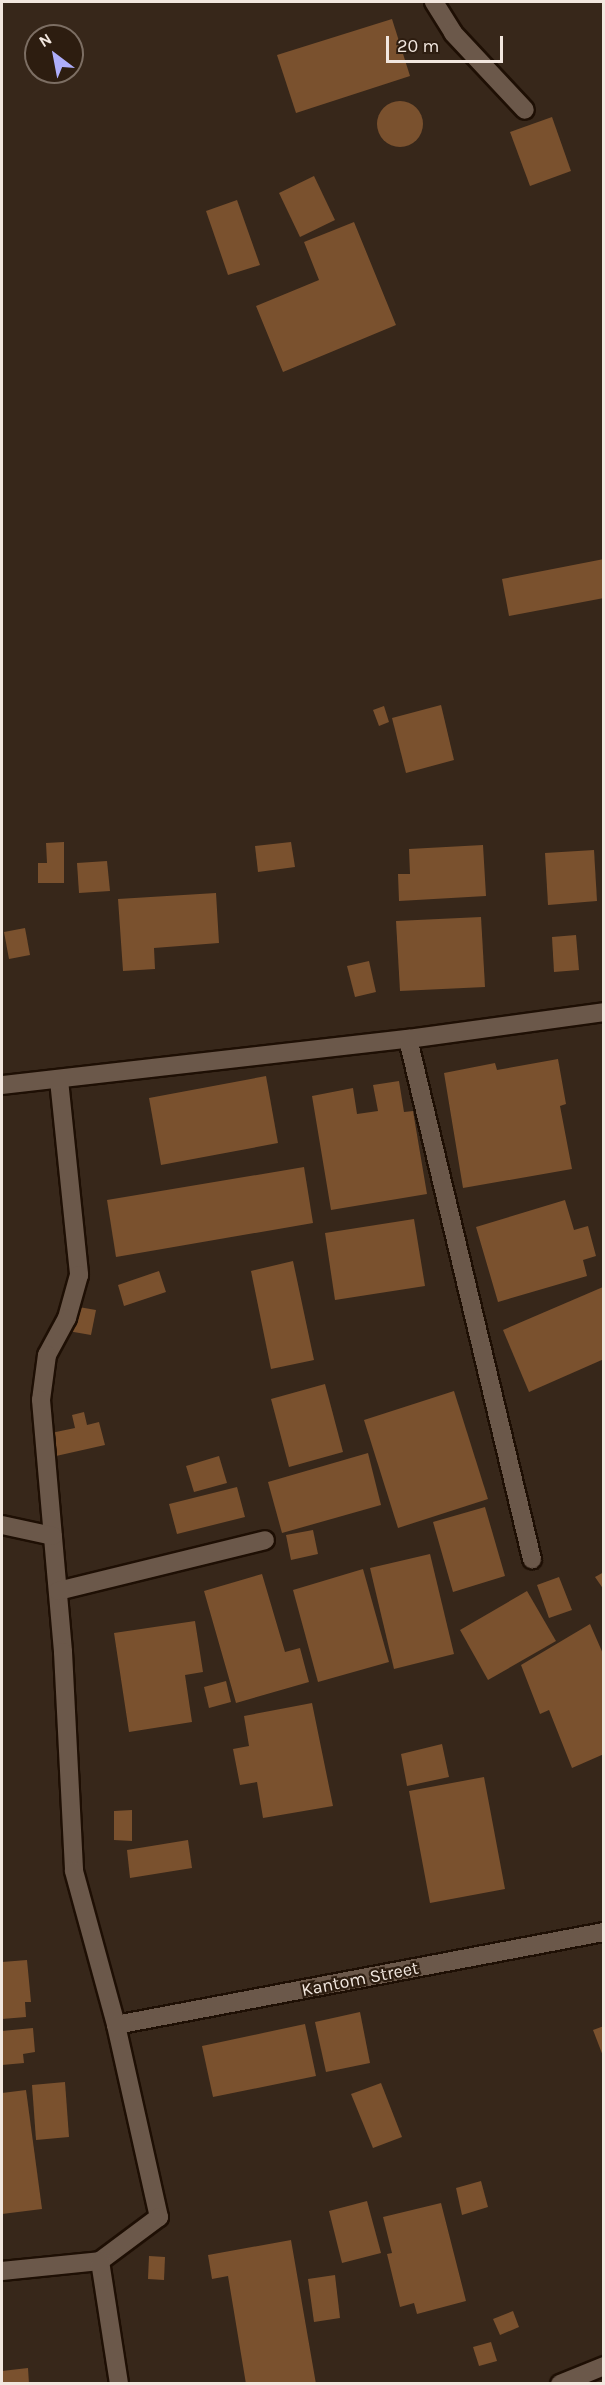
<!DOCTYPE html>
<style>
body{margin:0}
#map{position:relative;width:605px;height:2385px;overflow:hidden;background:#37271a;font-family:Karla,sans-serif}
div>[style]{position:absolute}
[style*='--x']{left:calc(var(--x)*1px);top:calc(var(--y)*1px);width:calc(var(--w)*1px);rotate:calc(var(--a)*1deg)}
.building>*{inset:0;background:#7a512e}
.round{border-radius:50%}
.roads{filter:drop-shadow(2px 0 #1e0f04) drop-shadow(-2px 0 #1e0f04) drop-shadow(0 2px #1e0f04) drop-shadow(0 -2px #1e0f04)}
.minor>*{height:18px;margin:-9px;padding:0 9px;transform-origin:9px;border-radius:9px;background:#6b584a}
span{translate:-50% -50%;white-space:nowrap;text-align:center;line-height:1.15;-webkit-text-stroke:4.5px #2d1d10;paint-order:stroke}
.street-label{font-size:18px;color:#f2e7df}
.frame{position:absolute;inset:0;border:3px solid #f2e7df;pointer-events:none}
.north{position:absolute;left:24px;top:24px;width:60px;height:60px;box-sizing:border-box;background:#2d1d10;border:2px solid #7c6e63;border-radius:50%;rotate:328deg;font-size:16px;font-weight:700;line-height:24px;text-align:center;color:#f2e7df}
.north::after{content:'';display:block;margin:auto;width:21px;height:27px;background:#aeaefb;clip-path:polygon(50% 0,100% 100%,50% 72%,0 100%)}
.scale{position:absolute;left:386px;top:36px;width:117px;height:27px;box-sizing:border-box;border:3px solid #f2e7df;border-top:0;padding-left:8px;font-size:18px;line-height:21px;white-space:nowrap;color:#f2e7df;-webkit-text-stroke:4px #2d1d10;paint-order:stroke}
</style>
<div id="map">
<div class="building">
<i style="clip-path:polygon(392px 19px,410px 76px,296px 113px,277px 55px)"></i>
<i class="round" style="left:377px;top:101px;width:46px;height:46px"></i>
<i style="clip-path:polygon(552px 117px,571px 171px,530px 186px,510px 132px)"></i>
<i style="clip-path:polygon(314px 176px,335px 220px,300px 237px,279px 193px)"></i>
<i style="clip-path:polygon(237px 200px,260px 265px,228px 275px,206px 211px)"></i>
<i style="clip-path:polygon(354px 222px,396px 325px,283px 372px,256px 306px,319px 280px,304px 242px)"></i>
<i style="clip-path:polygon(604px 559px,604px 598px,509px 616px,502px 579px)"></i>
<i style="clip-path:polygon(441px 705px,454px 760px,406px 773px,392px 718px)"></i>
<i style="clip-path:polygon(384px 706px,389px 722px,379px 726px,373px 710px)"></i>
<i style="clip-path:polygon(64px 842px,64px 883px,38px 883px,38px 863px,47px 863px,46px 843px)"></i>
<i style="clip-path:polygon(291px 842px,295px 867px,258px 872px,255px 846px)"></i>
<i style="clip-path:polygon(483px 845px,486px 896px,399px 901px,398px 874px,410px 874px,409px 849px)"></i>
<i style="clip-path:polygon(594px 850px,597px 901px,548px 905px,545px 853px)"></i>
<i style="clip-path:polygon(107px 861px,110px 891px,79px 893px,77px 863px)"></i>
<i style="clip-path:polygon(216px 893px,219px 943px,154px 948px,155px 969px,123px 971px,118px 899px)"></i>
<i style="clip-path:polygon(481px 917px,485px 987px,400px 991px,396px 921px)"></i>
<i style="clip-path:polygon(25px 928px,30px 955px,9px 959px,4px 932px)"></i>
<i style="clip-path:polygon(576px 935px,579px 970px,554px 972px,552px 937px)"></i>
<i style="clip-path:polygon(369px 961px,376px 992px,355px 997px,347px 966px)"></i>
<i style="clip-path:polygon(558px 1059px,566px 1104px,560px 1106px,572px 1169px,463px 1188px,444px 1073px,495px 1063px,497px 1070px)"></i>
<i style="clip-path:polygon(266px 1076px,278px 1143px,161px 1165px,149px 1098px)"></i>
<i style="clip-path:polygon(399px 1081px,404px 1112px,413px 1111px,427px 1194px,331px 1210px,312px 1096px,353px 1088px,357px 1114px,378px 1111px,373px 1085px)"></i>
<i style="clip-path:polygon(304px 1167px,313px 1223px,116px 1257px,107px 1200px)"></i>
<i style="clip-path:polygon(565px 1200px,574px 1230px,588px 1226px,596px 1256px,583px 1260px,587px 1276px,498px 1302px,476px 1227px)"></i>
<i style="clip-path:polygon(414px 1219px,425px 1286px,335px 1300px,325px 1233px)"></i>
<i style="clip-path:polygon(293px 1261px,314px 1360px,271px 1369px,251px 1271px)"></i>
<i style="clip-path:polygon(159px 1271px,166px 1292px,124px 1306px,118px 1285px)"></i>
<i style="clip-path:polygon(603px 1287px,604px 1359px,529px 1392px,503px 1330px)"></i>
<i style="clip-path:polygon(73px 1306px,96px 1310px,91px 1335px,68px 1331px)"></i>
<i style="clip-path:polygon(325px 1384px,343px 1452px,289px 1467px,271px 1399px)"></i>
<i style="clip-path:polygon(454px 1391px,488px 1499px,398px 1528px,364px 1420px)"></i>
<i style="clip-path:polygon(84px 1412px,87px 1425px,99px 1422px,105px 1445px,56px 1456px,51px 1433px,75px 1428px,72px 1415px)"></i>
<i style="clip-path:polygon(368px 1453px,381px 1505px,282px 1533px,268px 1482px)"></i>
<i style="clip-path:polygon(219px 1456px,227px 1483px,194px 1492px,186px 1466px)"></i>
<i style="clip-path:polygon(237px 1487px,245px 1517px,177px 1534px,169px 1504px)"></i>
<i style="clip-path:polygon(485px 1507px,505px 1576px,453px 1592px,433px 1522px)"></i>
<i style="clip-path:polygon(313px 1530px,318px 1554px,291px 1560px,286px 1535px)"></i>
<i style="clip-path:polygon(430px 1554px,454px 1654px,394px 1669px,370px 1568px)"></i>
<i style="clip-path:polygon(363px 1569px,389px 1662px,318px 1682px,293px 1590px)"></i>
<i style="clip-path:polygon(604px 1572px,604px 1590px,595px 1577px)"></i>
<i style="clip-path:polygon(262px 1574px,285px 1652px,300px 1648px,309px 1682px,236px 1703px,204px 1591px)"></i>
<i style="clip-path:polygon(559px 1577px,572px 1610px,549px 1618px,537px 1585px)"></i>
<i style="clip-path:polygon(527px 1591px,556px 1641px,488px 1680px,460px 1630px)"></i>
<i style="clip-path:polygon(195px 1621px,203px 1672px,185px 1675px,192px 1722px,129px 1732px,114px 1633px)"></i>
<i style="clip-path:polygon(590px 1624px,604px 1656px,604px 1754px,572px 1768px,549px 1710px,540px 1714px,521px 1665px)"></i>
<i style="clip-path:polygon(226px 1681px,231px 1702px,209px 1708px,204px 1687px)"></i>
<i style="clip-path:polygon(312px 1703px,333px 1806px,263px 1818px,257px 1782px,240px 1785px,233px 1749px,249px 1746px,244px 1716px)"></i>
<i style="clip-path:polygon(442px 1744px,449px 1777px,407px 1786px,401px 1754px)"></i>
<i style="clip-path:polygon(484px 1777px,505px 1889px,430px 1903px,409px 1791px)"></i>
<i style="clip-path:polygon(132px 1810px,132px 1841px,114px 1840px,114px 1811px)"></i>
<i style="clip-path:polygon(188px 1840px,192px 1868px,130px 1878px,127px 1850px)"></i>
<i style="clip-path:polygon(27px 1960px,31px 2002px,25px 2002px,26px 2017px,2px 2019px,2px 1962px)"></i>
<i style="clip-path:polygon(360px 2012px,370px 2063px,326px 2072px,315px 2022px)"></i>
<i style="clip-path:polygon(305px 2024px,316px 2076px,213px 2097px,202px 2046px)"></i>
<i style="clip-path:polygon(604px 2026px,604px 2056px,603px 2056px,593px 2030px)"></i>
<i style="clip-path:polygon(33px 2028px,35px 2052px,23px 2054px,24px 2063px,2px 2065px,2px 2031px)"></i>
<i style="clip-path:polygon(65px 2082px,69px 2137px,36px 2140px,32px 2085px)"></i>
<i style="clip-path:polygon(381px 2083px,402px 2137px,373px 2148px,351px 2094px)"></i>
<i style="clip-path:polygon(26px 2090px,42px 2209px,2px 2214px,2px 2093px)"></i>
<i style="clip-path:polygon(481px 2181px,488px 2207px,462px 2215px,456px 2188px)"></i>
<i style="clip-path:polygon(367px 2201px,381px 2253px,342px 2263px,329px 2211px)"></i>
<i style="clip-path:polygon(441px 2203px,466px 2301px,417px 2314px,414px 2303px,400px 2307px,387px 2254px,392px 2253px,383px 2217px)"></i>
<i style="clip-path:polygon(291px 2240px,316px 2384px,246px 2384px,228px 2276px,212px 2279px,208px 2255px)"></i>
<i style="clip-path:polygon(149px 2256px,165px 2257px,164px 2280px,148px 2279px)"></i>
<i style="clip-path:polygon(335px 2275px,340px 2318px,314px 2322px,308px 2279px)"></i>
<i style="clip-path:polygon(513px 2311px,519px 2327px,500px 2335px,493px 2319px)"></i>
<i style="clip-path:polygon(491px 2342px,497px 2361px,479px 2366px,473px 2347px)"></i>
<i style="clip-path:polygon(28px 2368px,29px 2384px,2px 2384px,2px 2371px)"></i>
</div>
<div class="roads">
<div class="minor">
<i style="--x:434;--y:2;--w:36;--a:58"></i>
<i style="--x:453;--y:33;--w:105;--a:46.9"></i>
<i style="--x:408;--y:1039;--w:535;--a:76.59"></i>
<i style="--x:59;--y:1080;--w:196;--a:84.1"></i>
<i style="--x:79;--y:1275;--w:45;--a:105.6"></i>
<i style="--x:67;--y:1318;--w:42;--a:118.4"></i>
<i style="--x:47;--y:1355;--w:45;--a:97.6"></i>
<i style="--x:41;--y:1400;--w:253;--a:85"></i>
<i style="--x:63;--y:1652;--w:219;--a:87.1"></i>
<i style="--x:74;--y:1871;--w:160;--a:74.7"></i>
<i style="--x:116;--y:2025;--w:197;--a:77.4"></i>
<i style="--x:159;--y:2217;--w:74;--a:143.3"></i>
<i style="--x:2;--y:1085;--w:409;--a:-6.5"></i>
<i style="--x:408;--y:1039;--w:198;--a:-7.8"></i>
<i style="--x:2;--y:1525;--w:52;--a:12.2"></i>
<i style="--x:58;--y:1591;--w:213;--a:-13.8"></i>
<i style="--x:116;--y:2025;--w:497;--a:-10.8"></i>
<i style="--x:2;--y:2271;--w:99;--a:-5.8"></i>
<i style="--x:100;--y:2261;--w:124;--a:81.2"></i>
<i style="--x:560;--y:2384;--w:48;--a:-22.2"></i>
</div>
</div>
<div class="street-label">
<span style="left:360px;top:1979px;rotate:-11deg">Kantom Street</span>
</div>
<div class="frame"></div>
<div class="north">N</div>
<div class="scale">20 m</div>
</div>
